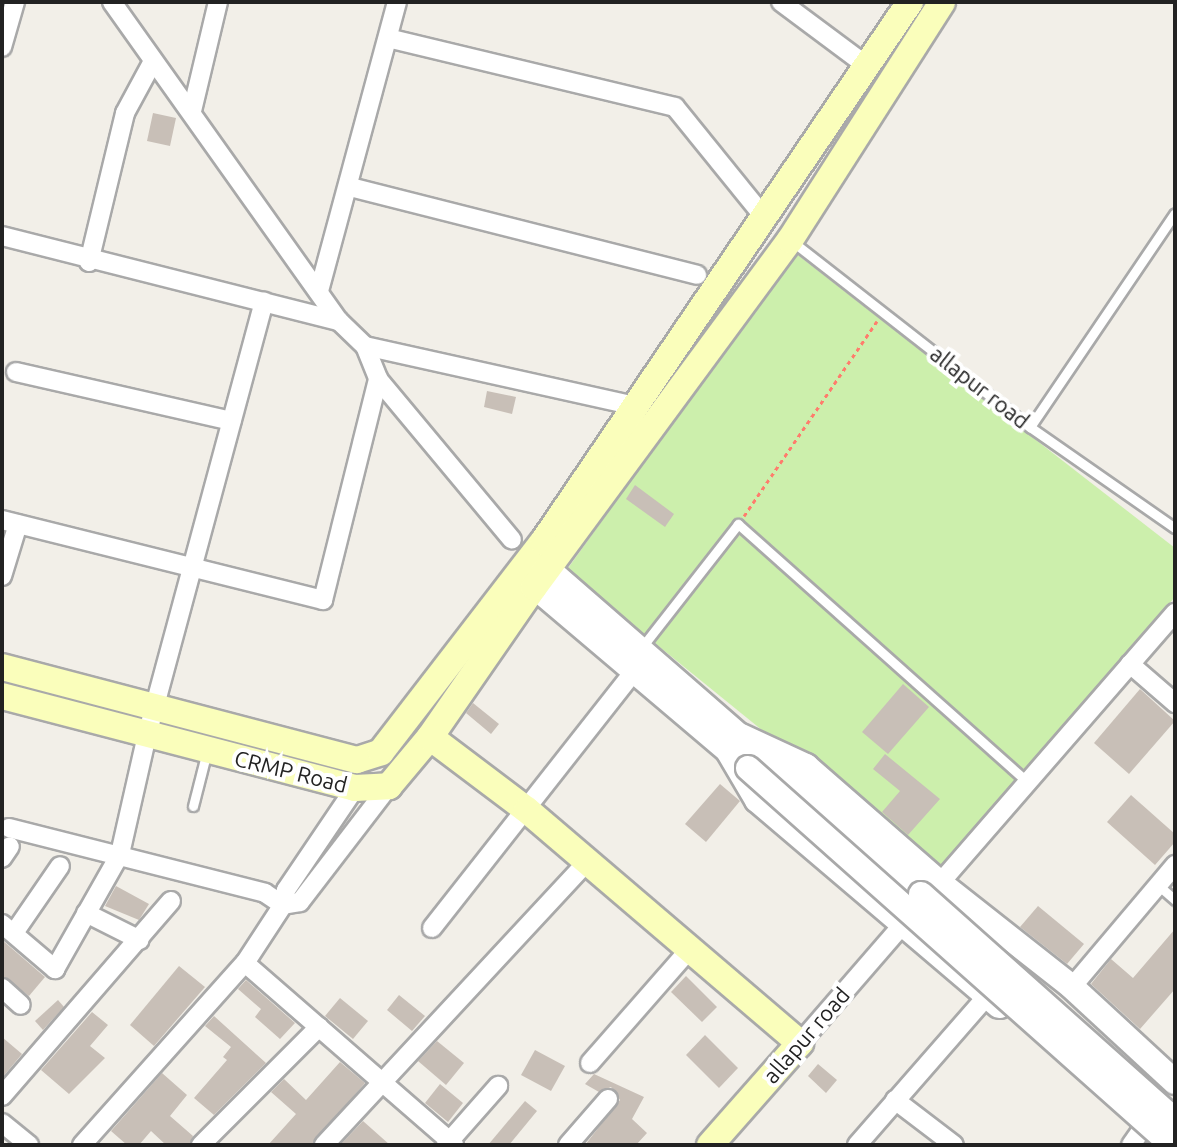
<!DOCTYPE html>
<style>
body{margin:0}
#map{position:relative;width:1177px;height:1147px;overflow:hidden;background:#f2efe8;font-family:Ubuntu,sans-serif}
div>[style]{position:absolute}
[style*='--x']{left:calc(var(--x)*1px);top:calc(var(--y)*1px);width:calc(var(--w)*1px);rotate:calc(var(--a)*1deg)}
.grass>*{inset:0;background:#ccefac}
.building>*{inset:0;background:#c8bfb7}
.path>*{height:3px;margin-top:-1.5px;transform-origin:0;background:repeating-linear-gradient(90deg,#ff7c6c 0 4px,transparent 0 8px)}
.roads{filter:drop-shadow(2px 0 #a9a9a9) drop-shadow(-2px 0 #a9a9a9) drop-shadow(0 2px #a9a9a9) drop-shadow(0 -2px #a9a9a9)}
.service>*{height:9px;margin:-4.5px;padding:0 4.5px;transform-origin:4.5px;border-radius:4.5px;background:#fff}
.minor>*{height:18px;margin:-9px;padding:0 9px;transform-origin:9px;border-radius:9px;background:#fff}
.tertiary>*{height:24px;margin:-12px;padding:0 12px;transform-origin:12px;border-radius:12px;background:#fff}
.secondary>*{height:26px;margin:-13px;padding:0 13px;transform-origin:13px;border-radius:13px;background:#fafebb}
.bridges{filter:drop-shadow(2px 0 #a9a9a9) drop-shadow(-2px 0 #a9a9a9) drop-shadow(0 2px #a9a9a9) drop-shadow(0 -2px #a9a9a9)}
.tertiary-bridge>*{height:24px;margin:-12px;padding:0 12px;transform-origin:12px;border-radius:12px;background:#fff}
span{translate:-50% -50%;white-space:nowrap;text-align:center;line-height:1.15;-webkit-text-stroke:8px #fff;paint-order:stroke}
.street-label{font-size:22px;color:#222}
.frame{position:absolute;inset:0;border:4px solid #222;pointer-events:none}
</style>
<div id="map">
<div class="grass">
<i style="clip-path:polygon(794px 252px,1175px 548px,1175px 597px,939px 874px,566px 571px)"></i>
</div>
<div class="building">
<i style="clip-path:polygon(153px 113px,176px 118px,170px 146px,147px 141px)"></i>
<i style="clip-path:polygon(487px 391px,516px 397px,512px 414px,484px 407px)"></i>
<i style="clip-path:polygon(635px 485px,674px 514px,665px 527px,626px 499px)"></i>
<i style="clip-path:polygon(903px 684px,929px 707px,888px 754px,862px 732px)"></i>
<i style="clip-path:polygon(1140px 689px,1175px 721px,1129px 774px,1094px 743px)"></i>
<i style="clip-path:polygon(473px 703px,499px 724px,491px 734px,466px 713px)"></i>
<i style="clip-path:polygon(885px 754px,940px 799px,908px 835px,882px 812px,900px 791px,873px 769px)"></i>
<i style="clip-path:polygon(720px 784px,740px 801px,706px 842px,685px 824px)"></i>
<i style="clip-path:polygon(1131px 795px,1175px 834px,1175px 842px,1155px 865px,1107px 822px)"></i>
<i style="clip-path:polygon(116px 886px,149px 904px,139px 920px,105px 906px)"></i>
<i style="clip-path:polygon(1038px 906px,1084px 944px,1067px 964px,1020px 927px)"></i>
<i style="clip-path:polygon(1175px 929px,1175px 989px,1140px 1029px,1091px 984px,1111px 959px,1133px 978px)"></i>
<i style="clip-path:polygon(2px 940px,45px 977px,29px 996px,2px 976px)"></i>
<i style="clip-path:polygon(179px 966px,205px 987px,154px 1046px,130px 1025px)"></i>
<i style="clip-path:polygon(686px 976px,717px 1007px,702px 1022px,671px 992px)"></i>
<i style="clip-path:polygon(246px 980px,295px 1023px,280px 1039px,255px 1017px,261px 1009px,238px 989px)"></i>
<i style="clip-path:polygon(399px 995px,425px 1016px,412px 1031px,387px 1010px)"></i>
<i style="clip-path:polygon(340px 998px,368px 1021px,353px 1039px,325px 1016px)"></i>
<i style="clip-path:polygon(58px 1000px,64px 1007px,43px 1030px,35px 1021px)"></i>
<i style="clip-path:polygon(92px 1012px,108px 1025px,90px 1046px,105px 1058px,69px 1094px,41px 1070px)"></i>
<i style="clip-path:polygon(214px 1016px,266px 1063px,214px 1115px,194px 1098px,227px 1060px,223px 1057px,231px 1047px,205px 1026px)"></i>
<i style="clip-path:polygon(705px 1035px,738px 1068px,719px 1088px,686px 1055px)"></i>
<i style="clip-path:polygon(2px 1037px,22px 1054px,2px 1078px)"></i>
<i style="clip-path:polygon(437px 1041px,464px 1063px,446px 1085px,418px 1061px)"></i>
<i style="clip-path:polygon(535px 1050px,565px 1066px,551px 1091px,521px 1075px)"></i>
<i style="clip-path:polygon(340px 1062px,365px 1083px,312px 1145px,268px 1145px,296px 1114px,271px 1092px,284px 1079px,306px 1100px)"></i>
<i style="clip-path:polygon(818px 1064px,837px 1080px,826px 1093px,808px 1076px)"></i>
<i style="clip-path:polygon(162px 1073px,187px 1095px,170px 1116px,193px 1136px,189px 1145px,166px 1145px,151px 1131px,139px 1145px,127px 1145px,111px 1131px)"></i>
<i style="clip-path:polygon(594px 1074px,644px 1097px,632px 1119px,647px 1133px,636px 1145px,585px 1145px,620px 1100px,611px 1087px,599px 1092px,585px 1084px)"></i>
<i style="clip-path:polygon(440px 1084px,463px 1103px,448px 1122px,425px 1103px)"></i>
<i style="clip-path:polygon(525px 1101px,537px 1111px,509px 1145px,488px 1145px)"></i>
<i style="clip-path:polygon(363px 1121px,390px 1145px,340px 1145px)"></i>
</div>
<div class="path">
<i style="--x:744;--y:516;--w:236;--a:-55.7"></i>
</div>
<div class="roads">
<div class="service">
<i style="--x:793;--y:242;--w:301;--a:38"></i>
<i style="--x:1030;--y:427;--w:177;--a:34.9"></i>
<i style="--x:1030;--y:427;--w:258;--a:-55.9"></i>
<i style="--x:642;--y:647;--w:156;--a:-52"></i>
<i style="--x:738;--y:524;--w:386;--a:41.7"></i>
<i style="--x:193;--y:806;--w:57;--a:-75.7"></i>
<i style="--x:1158;--y:885;--w:23;--a:41"></i>
</div>
<div class="minor">
<i style="--x:112;--y:2;--w:392;--a:54.6"></i>
<i style="--x:339;--y:321;--w:36;--a:44"></i>
<i style="--x:365;--y:346;--w:35;--a:68"></i>
<i style="--x:378;--y:379;--w:209;--a:50.2"></i>
<i style="--x:781;--y:2;--w:107;--a:36.7"></i>
<i style="--x:388;--y:38;--w:295;--a:13.5"></i>
<i style="--x:675;--y:107;--w:141;--a:51"></i>
<i style="--x:2;--y:47;--w:47;--a:-73.9"></i>
<i style="--x:192;--y:111;--w:112;--a:-76.6"></i>
<i style="--x:350;--y:187;--w:358;--a:14.2"></i>
<i style="--x:2;--y:236;--w:348;--a:14.2"></i>
<i style="--x:89;--y:262;--w:153;--a:-76.4"></i>
<i style="--x:125;--y:113;--w:57;--a:-61.6"></i>
<i style="--x:319;--y:291;--w:299;--a:-74.9"></i>
<i style="--x:365;--y:346;--w:277;--a:12.5"></i>
<i style="--x:16;--y:372;--w:221;--a:12.8"></i>
<i style="--x:2;--y:520;--w:331;--a:14"></i>
<i style="--x:323;--y:600;--w:228;--a:-76"></i>
<i style="--x:2;--y:576;--w:54;--a:-72.9"></i>
<i style="--x:1130;--y:664;--w:60;--a:40.9"></i>
<i style="--x:9;--y:828;--w:264;--a:14.2"></i>
<i style="--x:265;--y:893;--w:22;--a:34"></i>
<i style="--x:283;--y:905;--w:17;--a:-10"></i>
<i style="--x:300;--y:902;--w:146;--a:-52.5"></i>
<i style="--x:2;--y:858;--w:14;--a:-56"></i>
<i style="--x:940;--y:883;--w:358;--a:-49"></i>
<i style="--x:86;--y:913;--w:60;--a:26.6"></i>
<i style="--x:2;--y:924;--w:70;--a:40.3"></i>
<i style="--x:55;--y:969;--w:132;--a:-60.5"></i>
<i style="--x:120;--y:854;--w:122;--a:-77.2"></i>
<i style="--x:147;--y:735;--w:449;--a:-74.9"></i>
<i style="--x:432;--y:928;--w:327;--a:-51.8"></i>
<i style="--x:14;--y:933;--w:81;--a:-55.5"></i>
<i style="--x:245;--y:963;--w:277;--a:41"></i>
<i style="--x:1072;--y:987;--w:160;--a:-49.8"></i>
<i style="--x:2;--y:988;--w:25;--a:42"></i>
<i style="--x:800;--y:1043;--w:157;--a:-49.1"></i>
<i style="--x:590;--y:1063;--w:150;--a:-48.8"></i>
<i style="--x:2;--y:1096;--w:258;--a:-49.1"></i>
<i style="--x:895;--y:1100;--w:74;--a:37.3"></i>
<i style="--x:2;--y:1123;--w:35;--a:39"></i>
<i style="--x:82;--y:1145;--w:244;--a:-48.2"></i>
<i style="--x:245;--y:963;--w:69;--a:-56.8"></i>
<i style="--x:283;--y:905;--w:15;--a:-79"></i>
<i style="--x:286;--y:890;--w:123;--a:-55.9"></i>
<i style="--x:201;--y:1145;--w:167;--a:-45"></i>
<i style="--x:324;--y:1145;--w:384;--a:-47.1"></i>
<i style="--x:446;--y:1145;--w:79;--a:-48.6"></i>
<i style="--x:568;--y:1145;--w:61;--a:-49"></i>
<i style="--x:857;--y:1145;--w:198;--a:-48.9"></i>
<i style="--x:1131;--y:1145;--w:19;--a:-55"></i>
</div>
<div class="tertiary">
<i style="--x:534;--y:557;--w:513;--a:41.05"></i>
<i style="--x:521;--y:575;--w:287;--a:40.3"></i>
<i style="--x:741;--y:736;--w:72;--a:24.8"></i>
<i style="--x:806;--y:766;--w:178;--a:41.1"></i>
<i style="--x:940;--y:883;--w:168;--a:38.2"></i>
<i style="--x:1072;--y:987;--w:140;--a:42.7"></i>
<i style="--x:728;--y:751;--w:57;--a:59.4"></i>
<i style="--x:757;--y:800;--w:318;--a:40.4"></i>
</div>
<div class="secondary">
<i style="--x:2;--y:667;--w:367;--a:14.7"></i>
<i style="--x:357;--y:760;--w:25;--a:-18"></i>
<i style="--x:381;--y:752;--w:265;--a:-52.4"></i>
<i style="--x:543;--y:542;--w:653;--a:-55.8"></i>
<i style="--x:2;--y:696;--w:365;--a:14.6"></i>
<i style="--x:355;--y:788;--w:34;--a:-3"></i>
<i style="--x:389;--y:786;--w:64;--a:-50.1"></i>
<i style="--x:430;--y:737;--w:183;--a:-55.3"></i>
<i style="--x:534;--y:587;--w:431;--a:-53.6"></i>
<i style="--x:790;--y:240;--w:282;--a:-57.4"></i>
<i style="--x:430;--y:737;--w:121;--a:37"></i>
<i style="--x:527;--y:810;--w:359;--a:40.5"></i>
<i style="--x:800;--y:1043;--w:136;--a:131.4"></i>
</div>
</div>
<div class="bridges">
<div class="tertiary-bridge">
<i style="--x:748;--y:768;--w:567;--a:41.64"></i>
<i style="--x:921;--y:894;--w:340;--a:41.7"></i>
</div>
</div>
<div class="street-label">
<span style="left:980px;top:387px;rotate:38deg">allapur road</span>
<span style="left:291px;top:771px;rotate:14deg">CRMP Road</span>
<span style="left:806px;top:1035px;rotate:-49deg">allapur road</span>
</div>
<div class="frame"></div>
</div>
